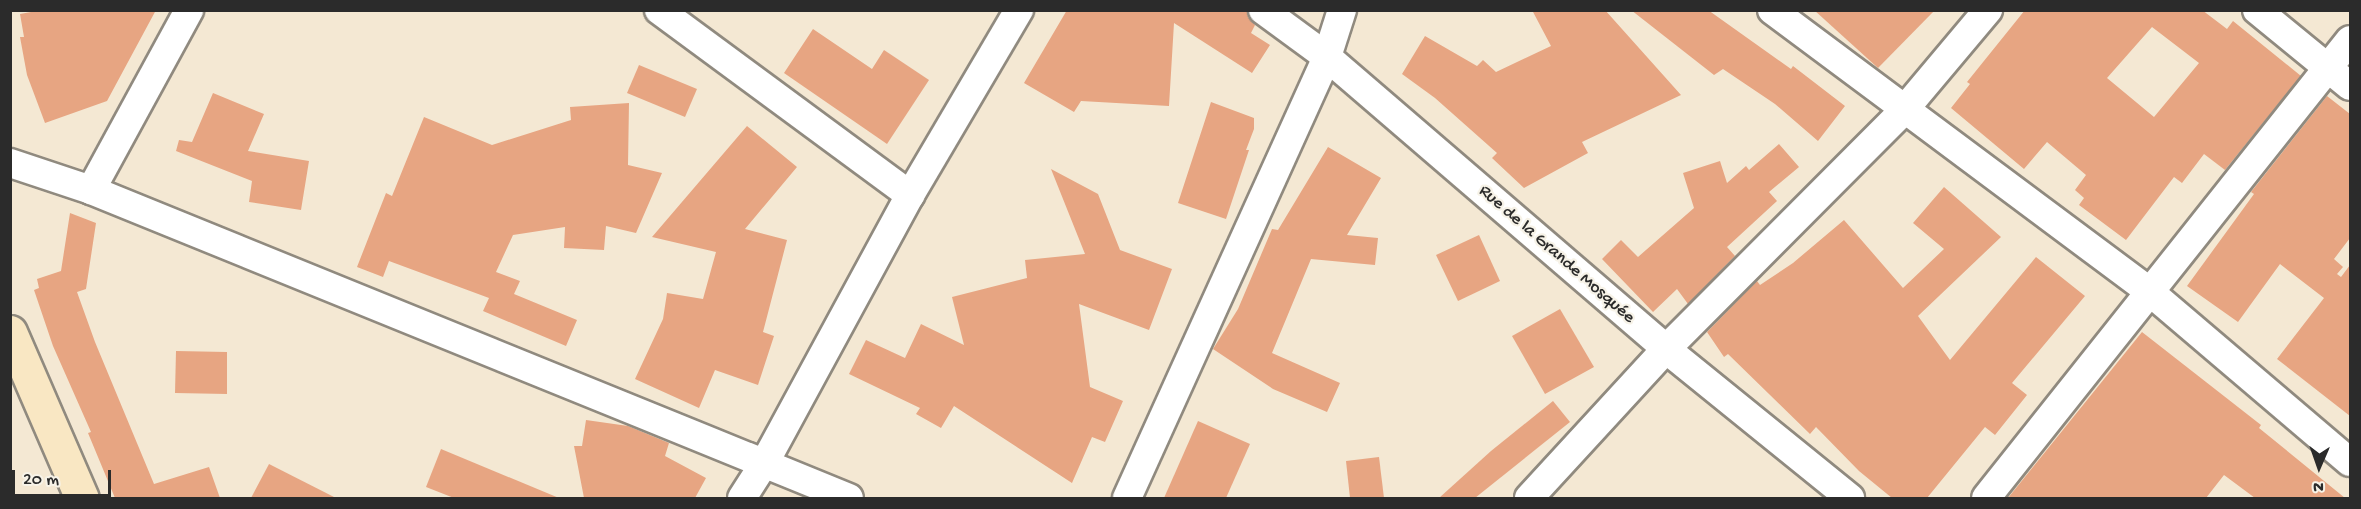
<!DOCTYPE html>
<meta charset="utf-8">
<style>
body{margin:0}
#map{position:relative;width:2361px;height:509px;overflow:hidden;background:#f4e8d3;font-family:"Gochi Hand",sans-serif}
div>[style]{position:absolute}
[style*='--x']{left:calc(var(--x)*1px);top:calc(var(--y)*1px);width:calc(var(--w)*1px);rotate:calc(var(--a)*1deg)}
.building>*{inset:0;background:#e7a582}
.roads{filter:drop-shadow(2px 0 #908a7f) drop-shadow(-2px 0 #908a7f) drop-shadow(0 2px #908a7f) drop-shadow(0 -2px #908a7f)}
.street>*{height:28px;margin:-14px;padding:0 14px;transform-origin:14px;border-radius:14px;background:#fff}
.secondary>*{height:33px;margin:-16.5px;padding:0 16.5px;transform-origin:16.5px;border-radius:16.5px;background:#f9e7c3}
span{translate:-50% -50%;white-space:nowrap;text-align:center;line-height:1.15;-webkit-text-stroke:4.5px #f7f3e8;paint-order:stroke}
.street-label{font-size:18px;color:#2b2b2b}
.frame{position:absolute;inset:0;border:12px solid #2b2b2b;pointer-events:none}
.north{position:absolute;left:2289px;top:437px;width:60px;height:60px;-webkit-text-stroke:4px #f7f3e8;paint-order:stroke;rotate:182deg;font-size:16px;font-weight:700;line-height:24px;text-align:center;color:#2b2b2b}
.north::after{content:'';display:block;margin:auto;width:21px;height:27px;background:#2b2b2b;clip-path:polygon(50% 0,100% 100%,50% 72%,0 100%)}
.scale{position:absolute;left:12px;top:470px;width:99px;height:27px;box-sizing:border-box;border:3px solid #2b2b2b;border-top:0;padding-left:8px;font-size:18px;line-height:21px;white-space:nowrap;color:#2b2b2b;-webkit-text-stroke:4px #f7f3e8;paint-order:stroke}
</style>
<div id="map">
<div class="building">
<i style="clip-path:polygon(42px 10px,156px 10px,107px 101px,45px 123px,27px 75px,20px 37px,24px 37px,20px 14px)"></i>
<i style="clip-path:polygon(1067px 10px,1247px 10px,1248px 17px,1255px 25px,1251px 33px,1270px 45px,1252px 73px,1174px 23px,1169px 106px,1081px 101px,1074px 112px,1024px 83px)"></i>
<i style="clip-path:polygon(1532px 10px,1605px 10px,1681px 95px,1582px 142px,1588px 153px,1524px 188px,1492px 158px,1497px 153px,1435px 98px,1402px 74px,1425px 36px,1477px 66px,1483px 60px,1496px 72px,1551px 46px)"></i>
<i style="clip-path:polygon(1631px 10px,1708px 10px,1791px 69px,1793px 66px,1845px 106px,1818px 141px,1775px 104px,1723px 69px,1714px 75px)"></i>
<i style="clip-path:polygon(1814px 10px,1935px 10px,1878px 68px)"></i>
<i style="clip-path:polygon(evenodd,2025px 10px,2202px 10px,2227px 29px,2233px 21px,2301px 76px,2225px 170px,2204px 154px,2182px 183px,2174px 177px,2126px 240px,2079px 205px,2084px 198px,2075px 190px,2086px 175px,2047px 142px,2024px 169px,1951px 108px,1970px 84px,1967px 82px,2025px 10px,2152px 27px,2199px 63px,2154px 117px,2107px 78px,2152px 27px)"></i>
<i style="clip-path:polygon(813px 29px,872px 69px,884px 50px,929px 80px,887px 144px,784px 73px)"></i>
<i style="clip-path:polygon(639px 65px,697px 89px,685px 117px,627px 93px)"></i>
<i style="clip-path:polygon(213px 93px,264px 114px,248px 151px,309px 161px,301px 210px,249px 202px,252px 181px,176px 151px,179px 140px,192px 142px)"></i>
<i style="clip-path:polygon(2327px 96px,2350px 114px,2350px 238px,2334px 259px,2343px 267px,2337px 274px,2341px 277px,2350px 265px,2350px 416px,2277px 359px,2324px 298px,2280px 264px,2238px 322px,2187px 286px,2254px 194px,2251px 192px)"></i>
<i style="clip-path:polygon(1211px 102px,1254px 118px,1254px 129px,1246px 150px,1249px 150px,1226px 219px,1178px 203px)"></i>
<i style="clip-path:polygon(629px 103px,628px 165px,662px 173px,636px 233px,606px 226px,604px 250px,564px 248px,565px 227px,513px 235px,496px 272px,520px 281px,514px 294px,577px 320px,566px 346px,483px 311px,489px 298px,389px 261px,383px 277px,357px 267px,386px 193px,392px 196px,424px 117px,492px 145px,571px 120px,570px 107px)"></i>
<i style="clip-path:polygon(747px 126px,797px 167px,745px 229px,787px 240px,763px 332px,774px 336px,758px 385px,715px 370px,699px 408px,635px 379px,663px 319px,667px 293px,703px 299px,716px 252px,652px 237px)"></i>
<i style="clip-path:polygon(1779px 144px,1799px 167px,1769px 192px,1777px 201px,1727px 247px,1735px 256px,1688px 304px,1677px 289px,1653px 312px,1602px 259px,1621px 240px,1638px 257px,1694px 208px,1683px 173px,1720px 161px,1727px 183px,1746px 166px,1749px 170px)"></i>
<i style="clip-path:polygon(1328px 147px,1381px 178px,1347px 235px,1378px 238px,1375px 265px,1311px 259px,1272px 353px,1340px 383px,1327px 412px,1273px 389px,1213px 349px,1238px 309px,1272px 229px,1278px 230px)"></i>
<i style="clip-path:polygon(1051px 169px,1098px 194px,1120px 250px,1172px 269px,1149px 330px,1079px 304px,1090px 387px,1123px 401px,1105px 442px,1092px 437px,1072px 483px,954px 406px,941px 428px,916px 414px,920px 408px,849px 374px,866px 340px,905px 358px,921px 324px,964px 345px,952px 297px,1027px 278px,1025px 260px,1085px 254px)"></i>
<i style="clip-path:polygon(1944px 187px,2001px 237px,1918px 316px,1950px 360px,2036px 257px,2085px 296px,2012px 383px,2027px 395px,1995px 435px,1985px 427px,1927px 498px,1892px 498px,1859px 471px,1816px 427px,1810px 434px,1728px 354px,1724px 357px,1707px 332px,1757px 281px,1760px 285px,1793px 263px,1844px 220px,1903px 288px,1944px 249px,1913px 223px)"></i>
<i style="clip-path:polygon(70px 213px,96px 223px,86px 289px,77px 292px,95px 342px,154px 484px,209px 467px,220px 498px,115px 498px,88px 433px,91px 432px,53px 346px,34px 290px,39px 288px,37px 279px,61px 271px)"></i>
<i style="clip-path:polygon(1479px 235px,1500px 281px,1458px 301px,1436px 255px)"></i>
<i style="clip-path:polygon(1560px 309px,1594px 367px,1545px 394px,1512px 336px)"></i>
<i style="clip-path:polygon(2142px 332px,2261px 425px,2259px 428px,2345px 498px,2255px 498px,2224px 475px,2206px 498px,2008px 498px)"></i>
<i style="clip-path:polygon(176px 351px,227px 352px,227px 394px,175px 393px)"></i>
<i style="clip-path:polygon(1553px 401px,1570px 422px,1475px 498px,1439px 498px,1491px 451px)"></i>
<i style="clip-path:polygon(586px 420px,628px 426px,669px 443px,665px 456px,706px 478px,695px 498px,584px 498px,574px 446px,582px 446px)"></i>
<i style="clip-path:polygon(1198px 421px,1250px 444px,1226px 498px,1164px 498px)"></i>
<i style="clip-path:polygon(441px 449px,559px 498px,454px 498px,426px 487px)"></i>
<i style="clip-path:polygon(1379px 457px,1384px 498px,1350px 498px,1346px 461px)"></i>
<i style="clip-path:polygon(269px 464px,336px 498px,251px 498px)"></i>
</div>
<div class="roads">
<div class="street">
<i style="--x:659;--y:10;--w:312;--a:36.4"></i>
<i style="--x:1263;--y:10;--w:79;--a:36.3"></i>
<i style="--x:1327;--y:57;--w:447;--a:40.7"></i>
<i style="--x:1666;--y:349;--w:237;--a:39"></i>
<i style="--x:1772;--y:10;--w:472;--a:36.7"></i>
<i style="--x:2150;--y:292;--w:262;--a:40.4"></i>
<i style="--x:2257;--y:10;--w:120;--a:39.3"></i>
<i style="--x:10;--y:163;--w:85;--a:18.4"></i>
<i style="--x:91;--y:190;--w:818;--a:22.11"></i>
<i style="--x:91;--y:190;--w:205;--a:-61.4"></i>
<i style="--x:742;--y:498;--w:43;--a:-57.4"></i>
<i style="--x:765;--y:462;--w:304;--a:-61.5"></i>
<i style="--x:910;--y:195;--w:215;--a:-59.5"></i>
<i style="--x:1127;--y:498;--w:484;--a:-65.6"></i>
<i style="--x:1327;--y:57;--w:49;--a:-72.3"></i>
<i style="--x:1529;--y:498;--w:202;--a:-47.4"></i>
<i style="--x:1666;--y:349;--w:337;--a:-45.1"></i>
<i style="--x:1904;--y:110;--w:131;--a:-50"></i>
<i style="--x:1986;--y:498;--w:585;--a:-51.52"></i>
</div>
<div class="secondary">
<i style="--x:10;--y:332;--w:181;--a:66.6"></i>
</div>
</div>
<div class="street-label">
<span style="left:1556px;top:255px;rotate:41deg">Rue de la Grande Mosquée</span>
</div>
<div class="frame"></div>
<div class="north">N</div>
<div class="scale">20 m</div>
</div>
